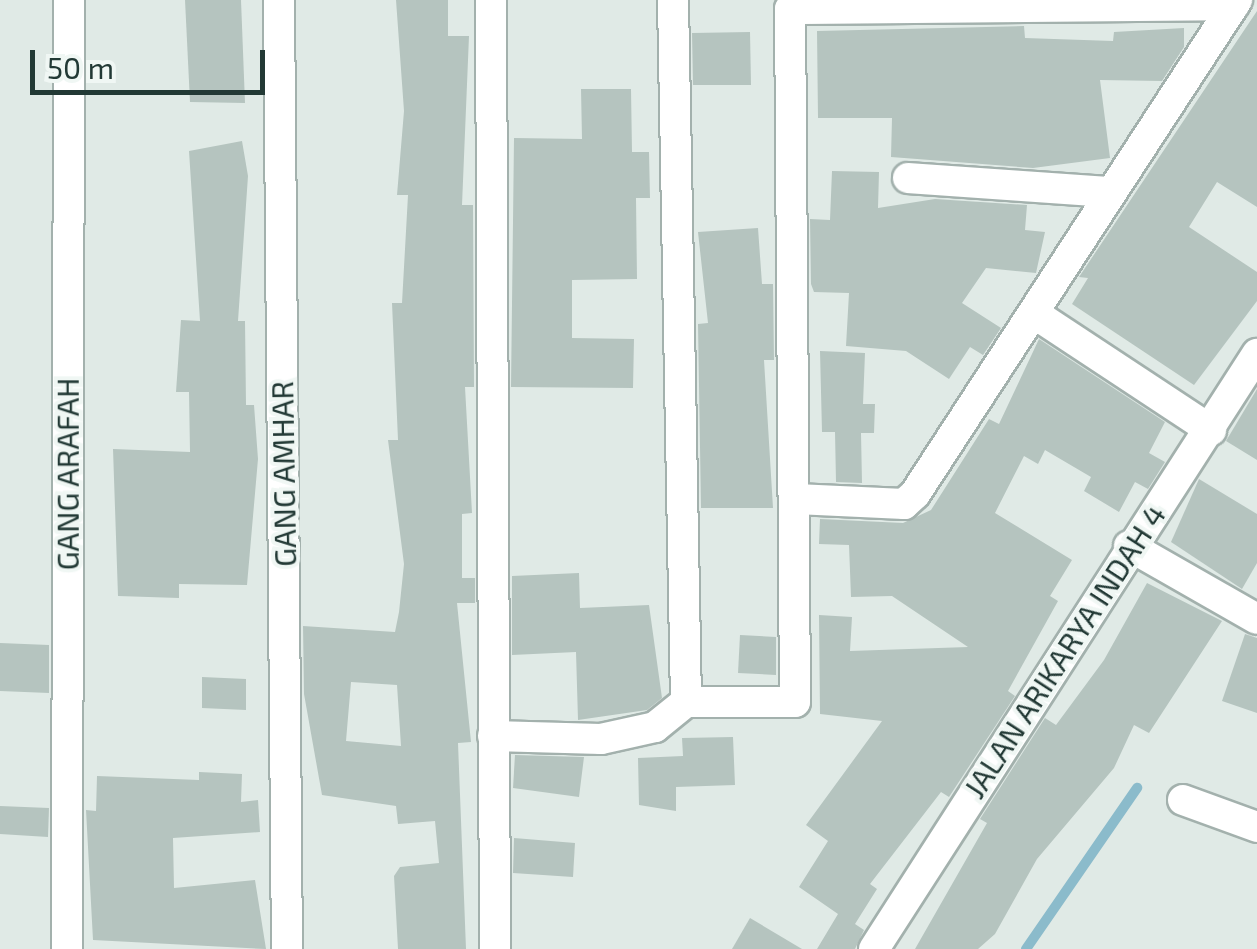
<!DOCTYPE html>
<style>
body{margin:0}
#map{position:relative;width:1257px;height:949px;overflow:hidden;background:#e0eae6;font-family:"Exo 2",sans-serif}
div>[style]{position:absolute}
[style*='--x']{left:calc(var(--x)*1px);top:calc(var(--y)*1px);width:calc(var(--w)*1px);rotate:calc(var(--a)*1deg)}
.stream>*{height:10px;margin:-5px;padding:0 5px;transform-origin:5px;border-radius:5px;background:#8bbbcb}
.building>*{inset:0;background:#b5c4bf}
.roads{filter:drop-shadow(2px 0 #a3b1ad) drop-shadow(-2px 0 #a3b1ad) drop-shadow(0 2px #a3b1ad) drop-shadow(0 -2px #a3b1ad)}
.minor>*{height:30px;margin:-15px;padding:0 15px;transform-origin:15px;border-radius:15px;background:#fff}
span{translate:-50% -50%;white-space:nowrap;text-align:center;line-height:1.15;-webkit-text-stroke:8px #f0f7f4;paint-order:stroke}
.street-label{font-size:30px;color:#223935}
.scale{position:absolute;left:30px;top:50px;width:235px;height:45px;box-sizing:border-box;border:5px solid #223935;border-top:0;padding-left:12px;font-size:30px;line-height:35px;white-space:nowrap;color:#223935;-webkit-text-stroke:8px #f0f7f4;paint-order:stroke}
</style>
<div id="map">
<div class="stream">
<i style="--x:1026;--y:949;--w:196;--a:-55.4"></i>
</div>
<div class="building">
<i style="clip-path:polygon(185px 0,241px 0,245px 103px,190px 102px)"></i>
<i style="clip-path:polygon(evenodd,396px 0,448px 0,448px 36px,469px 36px,462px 205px,473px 205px,474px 387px,465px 387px,472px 513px,462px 514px,462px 578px,475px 578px,475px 603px,457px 603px,471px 742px,458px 743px,466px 949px,398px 949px,394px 876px,400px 867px,439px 863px,435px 821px,398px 824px,396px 806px,322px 795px,304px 694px,303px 626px,395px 632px,399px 612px,404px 564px,388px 440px,398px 440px,392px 303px,402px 303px,408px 195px,397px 195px,404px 111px,396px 0,351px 682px,397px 685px,401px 746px,346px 741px,351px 682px)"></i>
<i style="clip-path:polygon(1257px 11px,1257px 207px,1217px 182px,1189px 227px,1257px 272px,1257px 301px,1194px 385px,1072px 304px,1088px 278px,1079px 277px)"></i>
<i style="clip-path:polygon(1024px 26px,1025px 38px,1113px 41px,1114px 32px,1184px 28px,1184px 47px,1162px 81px,1100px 80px,1110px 158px,1033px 168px,891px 157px,892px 118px,818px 118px,817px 31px)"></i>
<i style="clip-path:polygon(750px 32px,751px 85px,693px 85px,692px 33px)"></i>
<i style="clip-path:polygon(581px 89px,631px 89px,632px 152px,649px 152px,650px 198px,636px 198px,637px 279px,572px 280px,572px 338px,634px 339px,633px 388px,511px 387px,514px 138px,582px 139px)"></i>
<i style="clip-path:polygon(242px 141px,248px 176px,238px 321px,245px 321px,246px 405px,254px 405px,258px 459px,247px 585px,179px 584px,179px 598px,118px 596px,113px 449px,190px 452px,189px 392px,176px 392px,181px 320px,200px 321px,189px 151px)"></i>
<i style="clip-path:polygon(832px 171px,879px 172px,878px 208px,935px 199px,1027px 205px,1025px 230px,1045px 232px,1036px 273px,986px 268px,962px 303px,1001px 328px,983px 355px,970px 347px,949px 379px,906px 351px,846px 346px,849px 293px,814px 292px,811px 284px,810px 219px,830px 220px)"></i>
<i style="clip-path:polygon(758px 228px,762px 284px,773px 284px,774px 360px,764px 360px,773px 508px,701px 508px,698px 324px,708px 323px,698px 232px)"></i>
<i style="clip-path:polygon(1039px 339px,1165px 422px,1149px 453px,1165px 462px,1148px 489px,1135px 482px,1119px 512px,1084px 491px,1091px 477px,1045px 450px,1038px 464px,1024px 456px,995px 513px,1072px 560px,1050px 596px,1058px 601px,1008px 691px,1015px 696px,949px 797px,941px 792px,870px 884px,877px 889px,855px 924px,864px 930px,855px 949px,817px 949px,838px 914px,799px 887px,828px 841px,806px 825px,882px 721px,820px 714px,819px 615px,852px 617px,850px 651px,968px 647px,892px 596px,851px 597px,849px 545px,819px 544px,820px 519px,903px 523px,931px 510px,989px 419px,999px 424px)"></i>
<i style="clip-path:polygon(820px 351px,865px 353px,863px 404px,875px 404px,874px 433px,861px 433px,862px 483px,836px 482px,835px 432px,822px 432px)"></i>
<i style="clip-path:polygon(1257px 389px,1257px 460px,1226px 441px)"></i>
<i style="clip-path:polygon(1199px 479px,1257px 514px,1257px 563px,1242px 589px,1171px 542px)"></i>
<i style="clip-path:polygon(579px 573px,580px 608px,649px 605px,662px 698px,647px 710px,578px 720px,576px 652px,512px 655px,512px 576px)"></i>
<i style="clip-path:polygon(1147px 583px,1222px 621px,1149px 733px,1134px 725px,1114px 768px,1037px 859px,995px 934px,978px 949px,915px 949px,987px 823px,980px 819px,1045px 718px,1056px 725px,1104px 660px)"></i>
<i style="clip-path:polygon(1245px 634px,1257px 638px,1257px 713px,1222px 701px)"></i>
<i style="clip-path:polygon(740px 635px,776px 637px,776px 675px,738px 673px)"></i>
<i style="clip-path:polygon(0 643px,49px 645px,49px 693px,0 691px)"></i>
<i style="clip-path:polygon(202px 677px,246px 679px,246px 710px,202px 708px)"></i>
<i style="clip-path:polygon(733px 737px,735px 785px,676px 787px,676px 811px,639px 805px,638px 758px,683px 756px,682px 738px)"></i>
<i style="clip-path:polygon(515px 755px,584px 757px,579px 797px,513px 788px)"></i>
<i style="clip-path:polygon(199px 772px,242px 774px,241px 802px,258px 800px,260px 832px,173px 838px,174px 888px,255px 880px,266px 949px,93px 940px,86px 810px,96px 811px,97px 776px,199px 780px)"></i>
<i style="clip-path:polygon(0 806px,49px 808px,48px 837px,0 834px)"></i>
<i style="clip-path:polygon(514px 838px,575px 843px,573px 877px,513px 873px)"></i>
<i style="clip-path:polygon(750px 918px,802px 949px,732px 949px)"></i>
</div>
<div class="roads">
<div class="minor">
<i style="--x:279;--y:0;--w:949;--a:89.52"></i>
<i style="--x:491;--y:0;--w:949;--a:89.76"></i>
<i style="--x:673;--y:0;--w:702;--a:88.94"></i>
<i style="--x:908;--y:178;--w:200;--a:4"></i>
<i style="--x:1035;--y:314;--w:211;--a:33.4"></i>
<i style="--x:796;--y:499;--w:108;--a:2.7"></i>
<i style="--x:904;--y:504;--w:15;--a:-42"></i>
<i style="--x:915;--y:494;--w:590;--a:-56.9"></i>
<i style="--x:1129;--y:546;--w:147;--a:29.7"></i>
<i style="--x:493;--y:736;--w:108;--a:1.6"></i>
<i style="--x:601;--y:739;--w:55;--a:-12.5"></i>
<i style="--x:655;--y:727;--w:40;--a:-39"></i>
<i style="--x:686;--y:702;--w:109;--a:0"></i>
<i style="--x:795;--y:702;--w:693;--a:-90.41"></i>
<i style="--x:790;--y:9;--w:444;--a:-0.5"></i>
<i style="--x:1183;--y:800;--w:79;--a:20"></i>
<i style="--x:67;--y:949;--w:949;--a:-89.88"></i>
<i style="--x:874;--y:949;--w:708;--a:-57.23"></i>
</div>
</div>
<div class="street-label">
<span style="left:67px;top:474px;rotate:-90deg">GANG ARAFAH</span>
<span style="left:283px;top:474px;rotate:-91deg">GANG AMHAR</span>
<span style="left:1064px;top:651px;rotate:-57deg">JALAN ARIKARYA INDAH 4</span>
</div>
<div class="scale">50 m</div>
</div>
